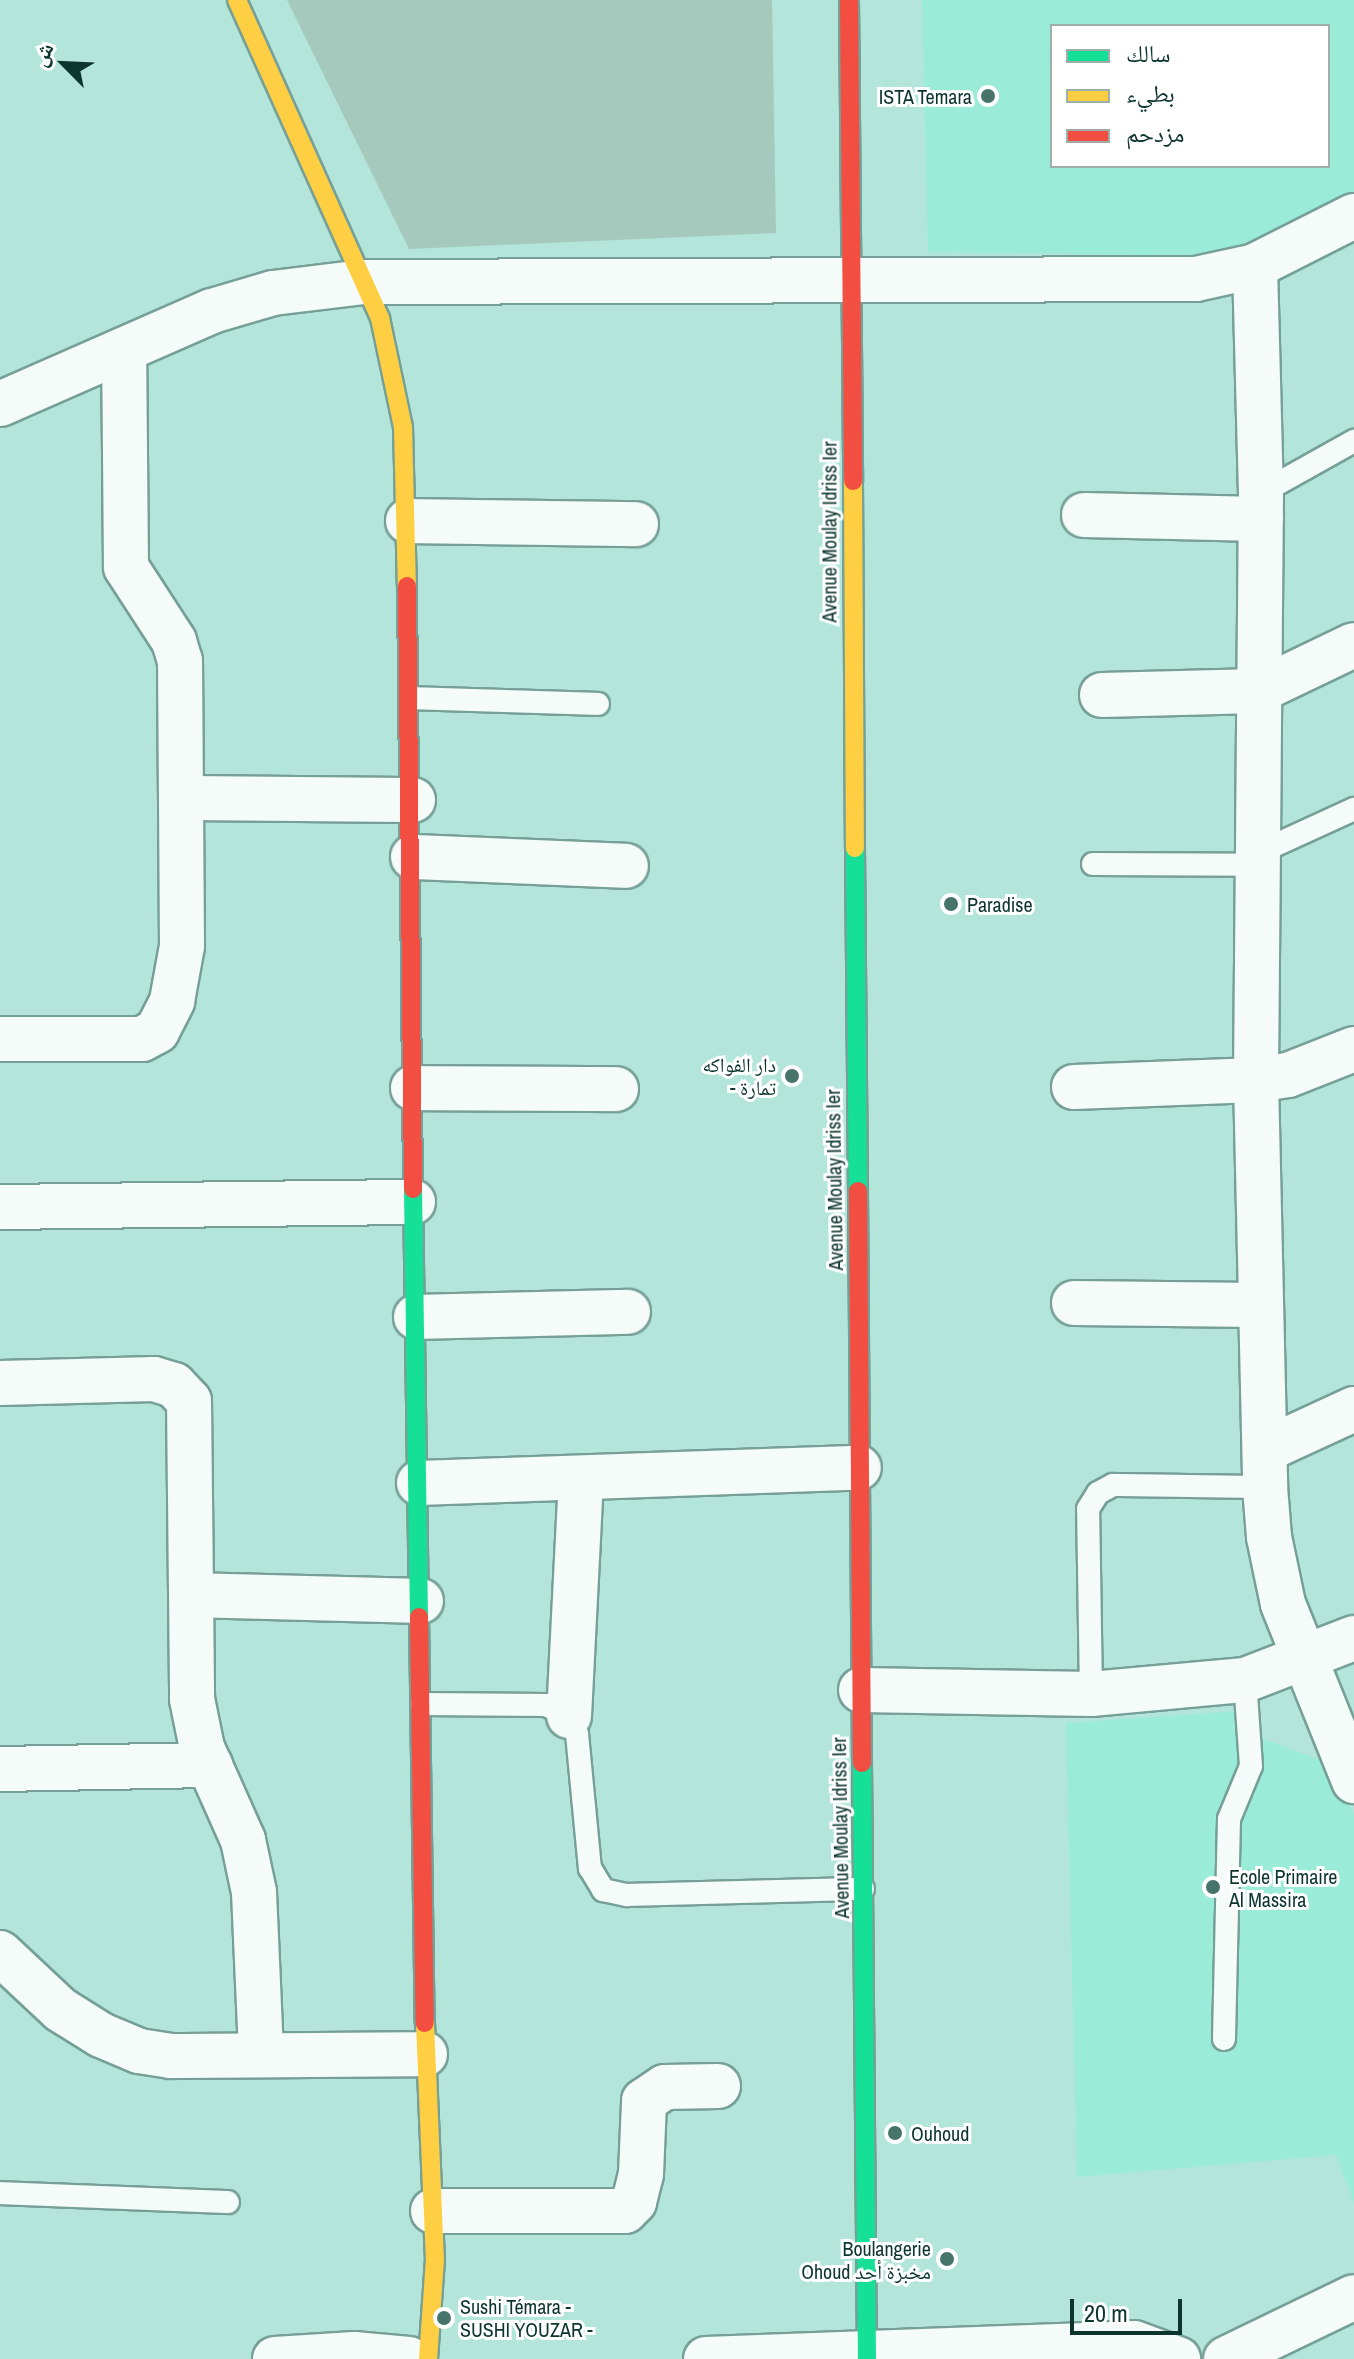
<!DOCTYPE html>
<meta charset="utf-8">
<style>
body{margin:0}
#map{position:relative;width:1354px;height:2359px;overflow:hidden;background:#b3e5da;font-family:"Archivo Narrow","Noto Naskh Arabic",sans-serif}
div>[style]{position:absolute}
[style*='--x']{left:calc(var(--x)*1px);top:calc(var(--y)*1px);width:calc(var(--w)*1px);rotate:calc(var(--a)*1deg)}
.built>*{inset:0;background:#9bebd9}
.building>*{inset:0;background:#a6c9bd}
.roads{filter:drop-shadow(2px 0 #76a097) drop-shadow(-2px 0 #76a097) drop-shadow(0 2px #76a097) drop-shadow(0 -2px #76a097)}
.lane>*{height:22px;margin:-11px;padding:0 11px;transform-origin:11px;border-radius:11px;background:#f4fbf9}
.street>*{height:44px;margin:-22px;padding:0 22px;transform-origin:22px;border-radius:22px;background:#f4fbf9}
.fast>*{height:18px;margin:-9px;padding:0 9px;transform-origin:9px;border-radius:9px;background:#16e098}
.slow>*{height:18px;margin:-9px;padding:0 9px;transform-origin:9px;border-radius:9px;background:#ffcf43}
.jam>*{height:18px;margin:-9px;padding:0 9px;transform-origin:9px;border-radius:9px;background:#f24e42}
.dots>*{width:22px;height:22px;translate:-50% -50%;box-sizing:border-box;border:4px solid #fff;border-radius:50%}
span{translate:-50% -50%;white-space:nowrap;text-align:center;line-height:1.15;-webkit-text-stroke:6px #fff;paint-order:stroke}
.poi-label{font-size:20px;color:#0c352d}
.right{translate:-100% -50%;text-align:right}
.left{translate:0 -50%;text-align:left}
.street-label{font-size:20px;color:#0c352d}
.legend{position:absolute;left:1050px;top:24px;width:280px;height:144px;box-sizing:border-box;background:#fff;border:2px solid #9eaeab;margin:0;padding:10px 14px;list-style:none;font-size:24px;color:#0c352d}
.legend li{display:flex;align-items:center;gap:16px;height:40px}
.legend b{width:40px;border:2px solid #9eaeab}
.north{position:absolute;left:24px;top:24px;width:80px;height:80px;-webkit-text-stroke:6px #fff;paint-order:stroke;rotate:294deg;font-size:22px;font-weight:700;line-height:32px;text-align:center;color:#0c352d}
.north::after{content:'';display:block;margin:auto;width:28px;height:36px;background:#0c352d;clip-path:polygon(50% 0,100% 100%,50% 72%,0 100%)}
.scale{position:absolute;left:1070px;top:2299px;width:112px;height:36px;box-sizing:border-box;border:4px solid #0c352d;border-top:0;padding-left:10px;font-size:24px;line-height:28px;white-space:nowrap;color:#0c352d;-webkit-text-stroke:6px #fff;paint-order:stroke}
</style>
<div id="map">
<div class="built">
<i style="clip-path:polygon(evenodd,922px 0,1354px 0,1354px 197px,1230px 256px,928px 252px,922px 0,1052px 26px,1328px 26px,1328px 166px,1052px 166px,1052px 26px)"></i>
<i style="clip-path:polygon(1238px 1711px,1235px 1728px,1331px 1764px,1354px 1815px,1354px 2204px,1336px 2155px,1077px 2177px,1066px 1723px)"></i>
</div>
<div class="building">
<i style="clip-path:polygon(287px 0,772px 0,776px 233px,409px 249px)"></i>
</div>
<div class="roads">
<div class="lane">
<i style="--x:1261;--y:493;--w:107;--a:-29.2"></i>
<i style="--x:411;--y:698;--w:187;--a:1.8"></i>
<i style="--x:1258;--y:853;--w:106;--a:-24.6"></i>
<i style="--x:1093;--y:864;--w:167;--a:0.3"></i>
<i style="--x:1091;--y:1694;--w:185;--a:-90.9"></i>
<i style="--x:1088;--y:1509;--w:19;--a:-58"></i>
<i style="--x:1098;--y:1493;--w:17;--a:-28"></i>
<i style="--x:1113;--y:1485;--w:152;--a:0.8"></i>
<i style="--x:422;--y:1704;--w:124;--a:0.5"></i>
<i style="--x:546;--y:1705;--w:25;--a:26"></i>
<i style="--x:569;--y:1716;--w:20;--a:66"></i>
<i style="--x:577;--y:1734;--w:135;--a:84.5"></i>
<i style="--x:590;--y:1868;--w:26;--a:59"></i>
<i style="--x:603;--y:1890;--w:25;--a:12"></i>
<i style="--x:627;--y:1895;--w:236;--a:-1.5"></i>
<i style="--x:1224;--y:2039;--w:220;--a:-88.7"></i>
<i style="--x:1229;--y:1819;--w:57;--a:-67.5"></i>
<i style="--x:1251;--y:1766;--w:86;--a:-94"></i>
<i style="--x:0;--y:2193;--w:228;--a:2.3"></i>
</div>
<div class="street">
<i style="--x:1255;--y:266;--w:227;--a:88.5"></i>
<i style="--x:1261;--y:493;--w:587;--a:90.49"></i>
<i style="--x:1256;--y:1080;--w:407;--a:88.7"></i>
<i style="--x:1265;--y:1487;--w:50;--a:85.4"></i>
<i style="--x:1269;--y:1537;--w:68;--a:78.2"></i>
<i style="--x:1283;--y:1604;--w:191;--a:68.1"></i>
<i style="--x:0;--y:404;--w:232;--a:-23.7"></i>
<i style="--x:212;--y:311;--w:64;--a:-16.4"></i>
<i style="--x:273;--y:293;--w:92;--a:-6.9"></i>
<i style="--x:364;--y:282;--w:832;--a:-0.21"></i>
<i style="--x:1196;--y:279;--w:60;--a:-12.4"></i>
<i style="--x:1255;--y:266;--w:111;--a:-26.8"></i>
<i style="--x:1084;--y:515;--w:177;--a:1.3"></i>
<i style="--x:408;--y:521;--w:228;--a:0.8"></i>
<i style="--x:1102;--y:695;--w:156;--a:-1.5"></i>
<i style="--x:1258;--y:691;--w:106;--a:-25.6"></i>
<i style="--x:183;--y:798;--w:230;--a:0.5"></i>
<i style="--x:413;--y:857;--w:213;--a:2.4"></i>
<i style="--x:0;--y:1039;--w:142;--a:0"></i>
<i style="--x:142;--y:1039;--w:17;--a:-28"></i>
<i style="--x:157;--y:1031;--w:34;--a:-63"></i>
<i style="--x:172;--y:1001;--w:56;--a:-79.7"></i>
<i style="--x:182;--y:946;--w:285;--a:-90.4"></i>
<i style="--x:180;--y:661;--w:21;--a:-107"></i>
<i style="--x:174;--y:641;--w:88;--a:-123"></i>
<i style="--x:126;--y:567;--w:217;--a:-90.5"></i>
<i style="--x:1074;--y:1087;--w:182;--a:-2.2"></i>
<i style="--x:1256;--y:1080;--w:32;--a:-9"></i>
<i style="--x:1288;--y:1075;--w:71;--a:-21.5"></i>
<i style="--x:413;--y:1088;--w:203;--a:0.3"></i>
<i style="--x:0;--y:1207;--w:413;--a:-0.7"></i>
<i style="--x:1074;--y:1303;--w:185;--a:0.6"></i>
<i style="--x:416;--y:1317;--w:212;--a:-1.4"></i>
<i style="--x:0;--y:1383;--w:154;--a:-1.5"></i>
<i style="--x:154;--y:1379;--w:21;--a:17"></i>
<i style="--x:174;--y:1385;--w:22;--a:47"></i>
<i style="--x:189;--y:1401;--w:298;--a:89.4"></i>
<i style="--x:192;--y:1699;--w:50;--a:78.5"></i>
<i style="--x:202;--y:1748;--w:101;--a:66"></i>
<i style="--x:243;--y:1840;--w:53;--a:78.1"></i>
<i style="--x:254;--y:1892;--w:162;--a:87.5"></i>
<i style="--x:1265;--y:1450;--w:98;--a:-24.7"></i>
<i style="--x:419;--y:1483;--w:440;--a:-2"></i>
<i style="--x:192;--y:1595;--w:229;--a:1.5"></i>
<i style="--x:861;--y:1690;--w:230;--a:1"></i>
<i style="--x:1091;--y:1694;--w:155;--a:-5.2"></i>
<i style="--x:1245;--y:1680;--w:117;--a:-21.1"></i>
<i style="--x:569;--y:1716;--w:238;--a:-87.1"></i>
<i style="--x:0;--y:1769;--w:210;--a:-1.1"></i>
<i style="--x:0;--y:1953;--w:83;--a:43.1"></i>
<i style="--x:61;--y:2010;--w:47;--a:32"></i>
<i style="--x:101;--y:2035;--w:41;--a:22.8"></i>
<i style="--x:139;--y:2051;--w:31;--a:9"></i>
<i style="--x:170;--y:2056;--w:255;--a:-0.4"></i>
<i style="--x:433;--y:2211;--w:192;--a:0"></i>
<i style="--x:625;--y:2211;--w:13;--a:-45"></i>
<i style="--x:634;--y:2202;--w:29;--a:-76"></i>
<i style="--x:641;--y:2174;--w:73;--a:-87.6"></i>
<i style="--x:644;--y:2101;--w:25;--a:-34"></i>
<i style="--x:665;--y:2087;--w:53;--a:-1.1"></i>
<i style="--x:275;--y:2359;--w:79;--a:-3.6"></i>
<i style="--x:354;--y:2354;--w:55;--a:5.2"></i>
<i style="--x:706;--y:2359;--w:428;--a:-2.1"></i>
<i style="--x:1134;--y:2343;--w:47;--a:20"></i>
<i style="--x:1226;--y:2359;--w:142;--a:-25.8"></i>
</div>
<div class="fast">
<i style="--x:855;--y:848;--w:343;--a:89.5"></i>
<i style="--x:413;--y:1189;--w:428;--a:89.2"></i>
<i style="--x:862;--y:1763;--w:596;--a:89.52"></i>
</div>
<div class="slow">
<i style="--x:237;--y:0;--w:349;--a:65.8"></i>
<i style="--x:380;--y:318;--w:111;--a:78.1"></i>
<i style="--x:403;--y:427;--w:159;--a:88.6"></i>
<i style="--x:853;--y:481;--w:367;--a:89.7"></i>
<i style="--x:425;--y:2023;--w:236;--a:87.6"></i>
<i style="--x:435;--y:2259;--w:100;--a:94"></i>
</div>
<div class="jam">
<i style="--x:849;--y:0;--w:481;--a:89.5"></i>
<i style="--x:407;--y:586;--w:603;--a:89.43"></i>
<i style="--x:858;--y:1191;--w:572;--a:89.6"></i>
<i style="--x:419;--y:1617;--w:406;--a:89.2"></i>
</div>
</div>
<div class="dots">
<i style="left:988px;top:96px;background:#46736a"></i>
<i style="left:951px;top:904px;background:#46736a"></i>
<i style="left:792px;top:1076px;background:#46736a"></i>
<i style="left:1213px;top:1887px;background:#46736a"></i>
<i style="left:895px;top:2133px;background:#46736a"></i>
<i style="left:947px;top:2259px;background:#46736a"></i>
<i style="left:444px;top:2318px;background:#46736a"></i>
</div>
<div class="poi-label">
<span class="right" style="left:972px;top:96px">ISTA Temara</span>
<span class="left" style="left:967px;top:904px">Paradise</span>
<span class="right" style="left:776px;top:1076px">دار الفواكه<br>- تمارة</span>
<span class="left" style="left:1229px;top:1888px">Ecole Primaire<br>Al Massira</span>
<span class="left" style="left:911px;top:2133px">Ouhoud</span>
<span class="right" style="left:931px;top:2260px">Boulangerie<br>Ohoud مخبزة أحد</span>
<span class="left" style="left:460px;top:2318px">Sushi Témara -<br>SUSHI YOUZAR -</span>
</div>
<div class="street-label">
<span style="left:829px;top:532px;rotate:-90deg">Avenue Moulay Idriss Ier</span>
<span style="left:834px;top:1180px;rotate:-91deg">Avenue Moulay Idriss Ier</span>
<span style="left:840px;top:1828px;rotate:-91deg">Avenue Moulay Idriss Ier</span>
</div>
<ul class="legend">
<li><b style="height:10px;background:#16e098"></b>سالك</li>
<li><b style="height:10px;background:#ffcf43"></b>بطيء</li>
<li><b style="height:10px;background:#f24e42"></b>مزدحم</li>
</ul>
<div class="north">ش</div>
<div class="scale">20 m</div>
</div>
